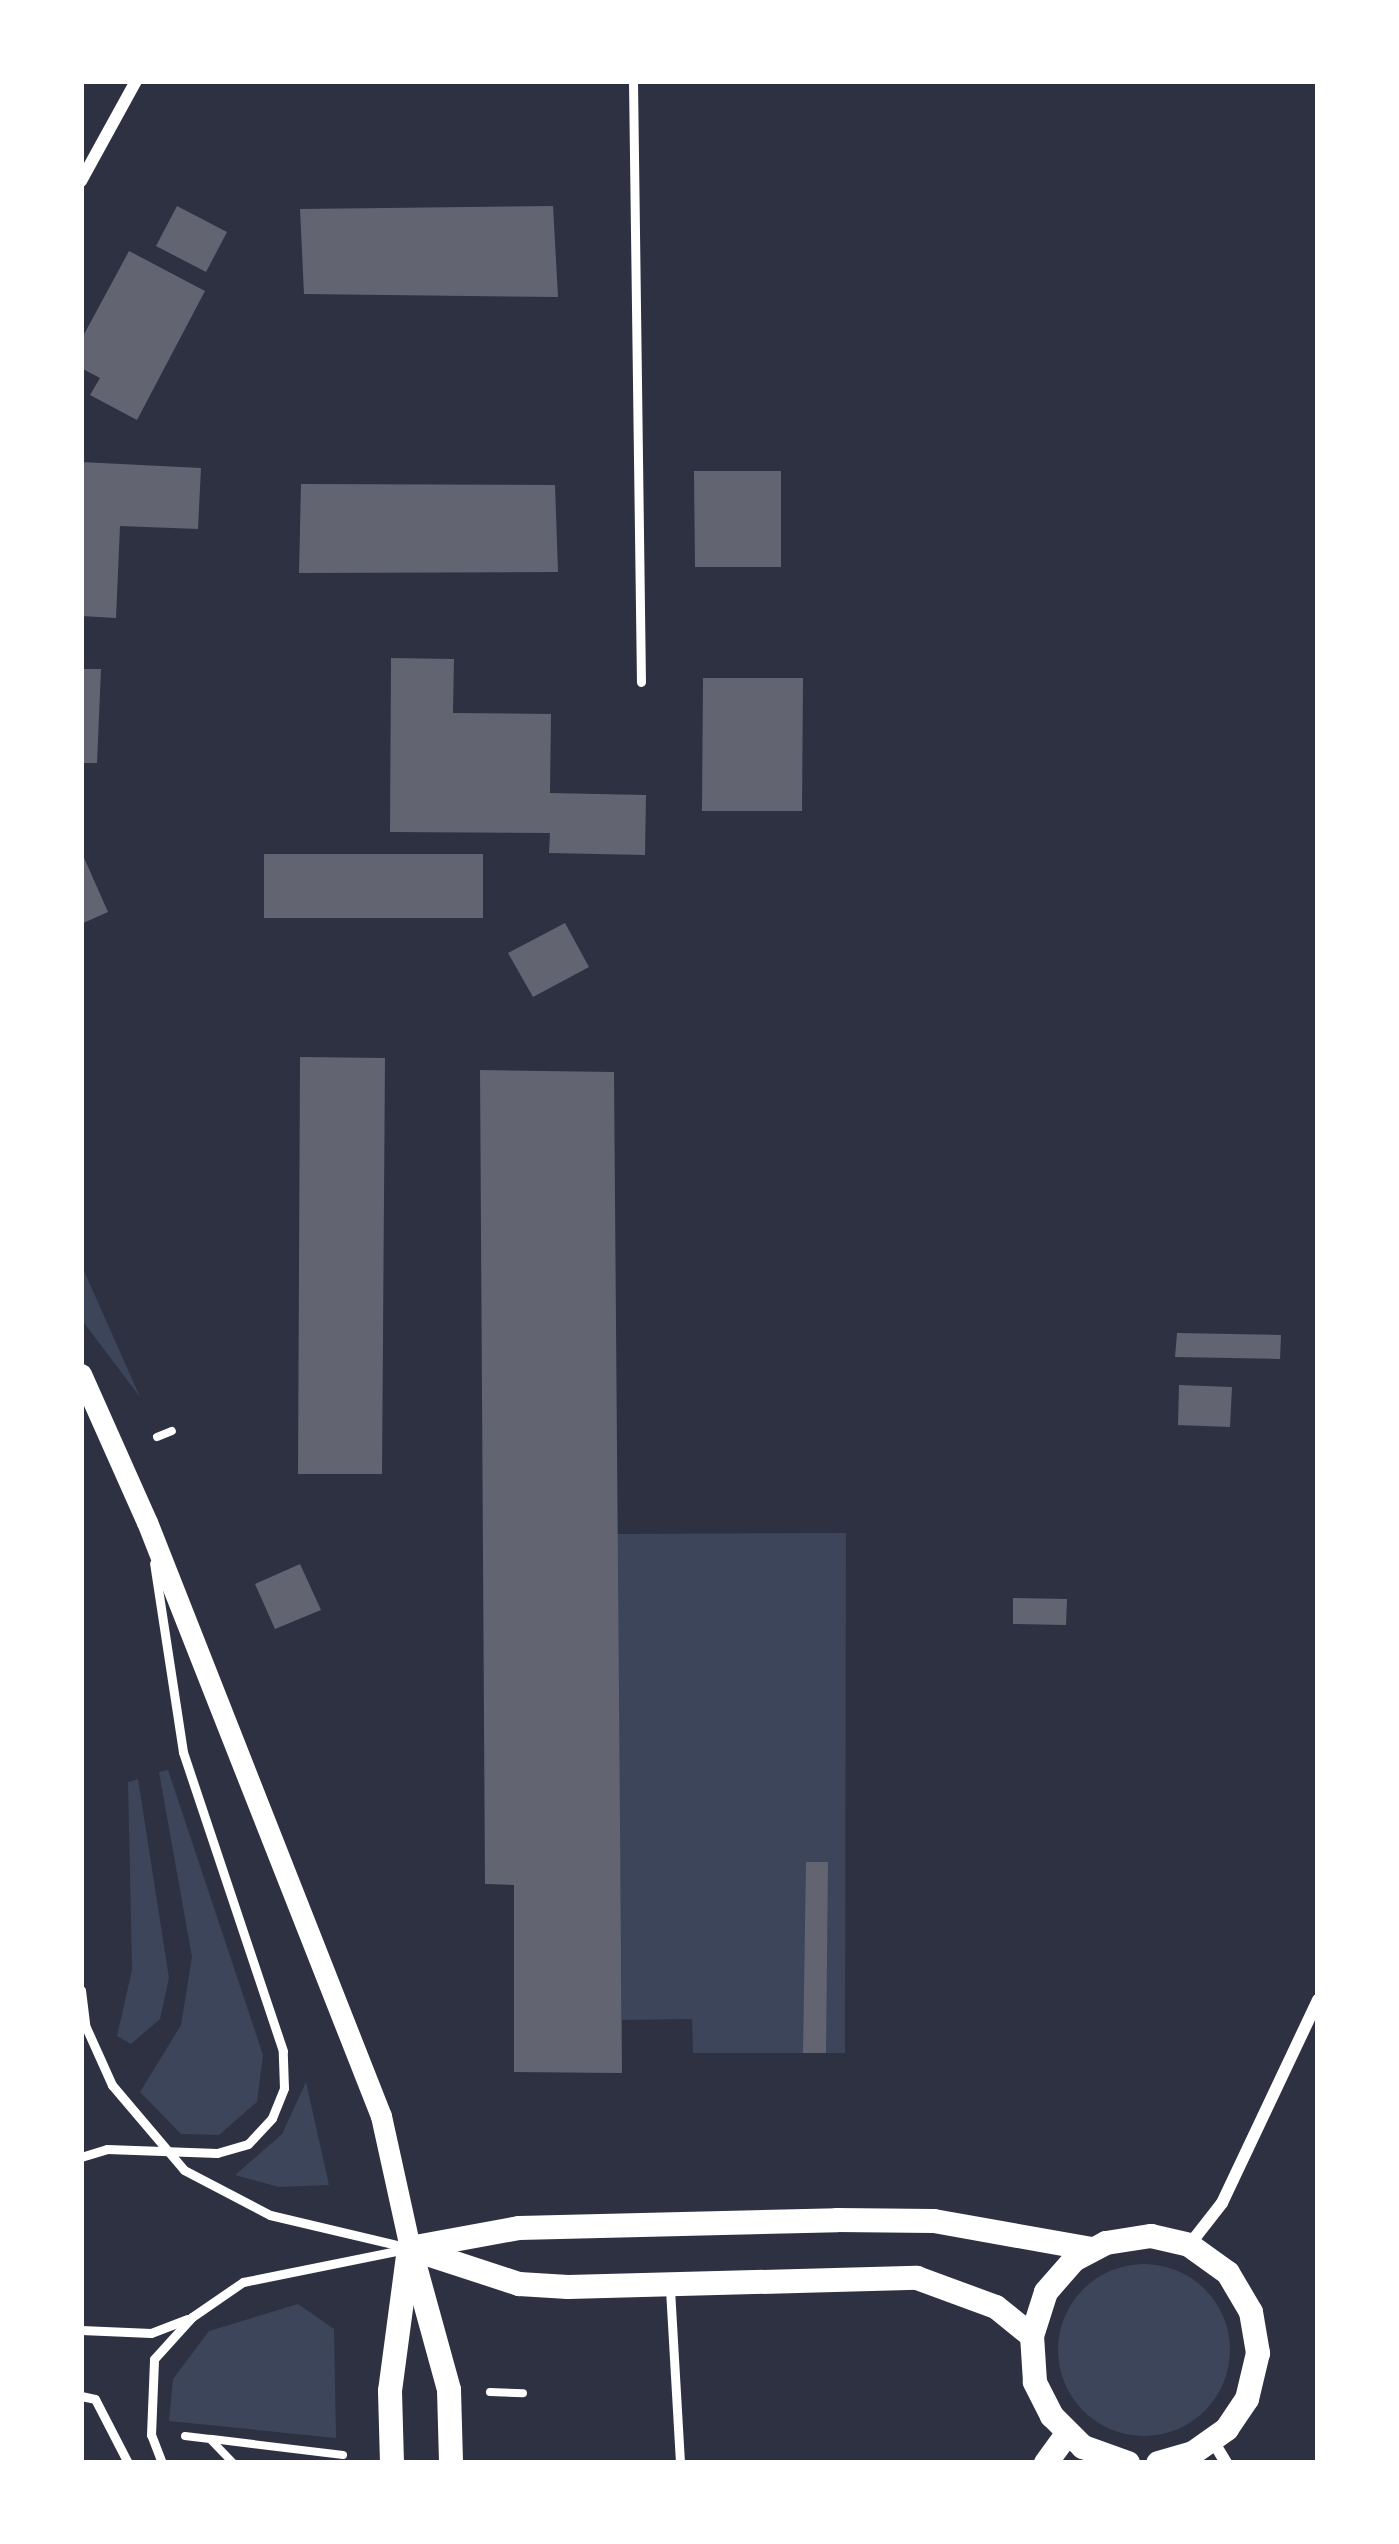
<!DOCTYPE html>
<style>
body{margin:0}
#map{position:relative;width:1399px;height:2544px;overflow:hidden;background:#2d3142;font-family:Raleway,sans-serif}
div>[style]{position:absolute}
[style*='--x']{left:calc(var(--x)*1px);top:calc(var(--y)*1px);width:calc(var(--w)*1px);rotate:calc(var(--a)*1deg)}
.green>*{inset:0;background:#3c4559}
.round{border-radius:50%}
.building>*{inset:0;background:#626471}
.path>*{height:8px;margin:-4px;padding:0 4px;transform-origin:4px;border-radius:4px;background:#fff}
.service>*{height:9px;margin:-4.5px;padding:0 4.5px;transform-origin:4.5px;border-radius:4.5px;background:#fff}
.minor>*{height:12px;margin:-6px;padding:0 6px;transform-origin:6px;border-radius:6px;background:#fff}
.tertiary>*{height:21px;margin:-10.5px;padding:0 10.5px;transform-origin:10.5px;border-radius:10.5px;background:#fff}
.secondary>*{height:24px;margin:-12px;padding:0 12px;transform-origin:12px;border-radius:12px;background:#fff}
span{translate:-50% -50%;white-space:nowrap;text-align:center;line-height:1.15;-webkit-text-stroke:10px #fff;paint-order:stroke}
.frame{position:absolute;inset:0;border:84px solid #fff;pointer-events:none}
</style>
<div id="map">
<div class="green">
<i style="clip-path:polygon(81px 1264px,140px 1397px,81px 1319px)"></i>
<i style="clip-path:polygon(846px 1533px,845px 2053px,693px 2053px,692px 2019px,622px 2020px,616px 1534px)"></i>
<i style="clip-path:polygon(168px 1770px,263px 2055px,257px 2102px,219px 2135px,181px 2134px,140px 2092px,181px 2025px,192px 1957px,159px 1772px)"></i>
<i style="clip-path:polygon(138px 1779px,169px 1978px,160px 2019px,131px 2044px,117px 2036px,132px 1970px,128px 1782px)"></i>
<i style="clip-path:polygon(306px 2082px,329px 2185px,279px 2187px,235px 2175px,282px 2134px)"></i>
<i class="round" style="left:1058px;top:2264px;width:172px;height:172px"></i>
<i style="clip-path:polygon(298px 2304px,334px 2329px,336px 2438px,169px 2421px,173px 2379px,209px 2331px)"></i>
</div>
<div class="building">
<i style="clip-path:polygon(177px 206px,227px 232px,206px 272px,156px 246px)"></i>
<i style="clip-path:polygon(553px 206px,558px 297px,304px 294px,300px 209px)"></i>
<i style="clip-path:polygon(129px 251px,205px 291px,137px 420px,90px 395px,100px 378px,81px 368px,81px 340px)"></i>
<i style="clip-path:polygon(81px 462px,201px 468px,198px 529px,120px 526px,116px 618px,81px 616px)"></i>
<i style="clip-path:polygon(694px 471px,781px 471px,781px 567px,695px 567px)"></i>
<i style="clip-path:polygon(301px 484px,555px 485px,558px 572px,299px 573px)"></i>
<i style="clip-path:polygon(391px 658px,454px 659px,453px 713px,551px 714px,550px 793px,646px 795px,645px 855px,549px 853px,550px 833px,390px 832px)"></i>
<i style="clip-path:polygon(81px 669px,101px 669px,97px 763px,81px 763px)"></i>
<i style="clip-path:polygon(703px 678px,803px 678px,802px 811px,702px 811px)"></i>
<i style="clip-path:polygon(81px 851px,108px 912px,81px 924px)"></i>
<i style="clip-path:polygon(264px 854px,483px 854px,483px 918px,264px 918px)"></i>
<i style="clip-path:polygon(565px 923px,589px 967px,533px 997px,508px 953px)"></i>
<i style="clip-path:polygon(300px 1057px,385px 1058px,382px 1474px,298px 1474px)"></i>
<i style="clip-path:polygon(480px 1070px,614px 1072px,622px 2073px,514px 2072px,514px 1885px,485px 1884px)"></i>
<i style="clip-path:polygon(1177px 1333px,1281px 1335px,1280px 1359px,1175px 1357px)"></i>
<i style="clip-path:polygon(1179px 1385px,1232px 1387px,1230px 1427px,1178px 1425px)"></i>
<i style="clip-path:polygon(300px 1564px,321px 1610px,275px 1629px,255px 1584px)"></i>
<i style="clip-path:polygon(1013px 1598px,1067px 1599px,1066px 1625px,1013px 1624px)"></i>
<i style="clip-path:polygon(806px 1862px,828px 1862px,826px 2053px,803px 2053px)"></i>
</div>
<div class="path">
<i style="--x:157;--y:1437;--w:16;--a:-22"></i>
<i style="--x:490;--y:2392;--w:33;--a:2"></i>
<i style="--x:185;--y:2436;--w:25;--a:7"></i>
<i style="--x:210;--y:2439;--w:33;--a:46"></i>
<i style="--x:212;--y:2439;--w:132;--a:7"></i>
</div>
<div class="service">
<i style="--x:633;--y:81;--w:601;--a:89.24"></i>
<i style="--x:81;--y:1990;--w:35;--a:83"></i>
<i style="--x:85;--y:2025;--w:66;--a:65.8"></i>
<i style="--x:112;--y:2085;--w:111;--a:49.7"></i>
<i style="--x:184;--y:2170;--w:97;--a:27.6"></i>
<i style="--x:270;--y:2215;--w:144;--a:13.3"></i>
<i style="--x:81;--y:2157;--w:27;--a:-17"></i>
<i style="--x:107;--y:2149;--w:110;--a:2.1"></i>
<i style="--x:217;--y:2153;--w:32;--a:-16"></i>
<i style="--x:248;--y:2144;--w:35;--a:-47"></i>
<i style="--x:272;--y:2118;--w:32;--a:-68"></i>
<i style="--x:284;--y:2088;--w:37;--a:-92"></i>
<i style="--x:283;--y:2051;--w:315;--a:-108.5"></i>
<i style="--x:183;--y:1752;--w:191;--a:-98.7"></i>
<i style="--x:670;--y:2289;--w:174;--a:86.7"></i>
<i style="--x:81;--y:2330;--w:70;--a:2.5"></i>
<i style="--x:151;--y:2333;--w:39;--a:-21"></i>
<i style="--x:81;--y:2396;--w:14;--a:12"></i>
<i style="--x:95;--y:2399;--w:72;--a:62.7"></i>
<i style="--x:162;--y:2463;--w:30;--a:-111"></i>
<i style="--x:151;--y:2435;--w:76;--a:-87.7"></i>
<i style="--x:154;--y:2359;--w:57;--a:-47.9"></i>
<i style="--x:192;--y:2317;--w:62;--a:-34.5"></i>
<i style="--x:243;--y:2282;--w:166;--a:-11.4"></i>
</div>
<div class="minor">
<i style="--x:81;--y:181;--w:114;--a:-61.2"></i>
<i style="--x:1190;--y:2244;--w:52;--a:-52"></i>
<i style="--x:1222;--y:2203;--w:225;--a:-64.7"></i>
<i style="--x:1213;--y:2441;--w:26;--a:59"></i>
</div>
<div class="tertiary">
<i style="--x:81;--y:1374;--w:162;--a:66"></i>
<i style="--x:147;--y:1522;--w:638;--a:68.5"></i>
<i style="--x:381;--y:2116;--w:135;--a:77.6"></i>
</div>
<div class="secondary">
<i style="--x:410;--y:2248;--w:111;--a:-10.4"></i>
<i style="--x:519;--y:2228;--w:318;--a:-1.4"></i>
<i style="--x:837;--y:2220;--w:97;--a:0.6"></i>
<i style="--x:934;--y:2221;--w:159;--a:10.1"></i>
<i style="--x:410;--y:2248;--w:147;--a:74.6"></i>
<i style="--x:449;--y:2390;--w:73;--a:88.4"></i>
<i style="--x:412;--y:2249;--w:113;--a:18.1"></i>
<i style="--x:519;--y:2284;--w:49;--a:3.5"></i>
<i style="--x:568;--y:2287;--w:349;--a:-1.5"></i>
<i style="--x:917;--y:2278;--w:84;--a:20.2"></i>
<i style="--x:996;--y:2307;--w:46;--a:38.9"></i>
<i style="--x:392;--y:2463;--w:72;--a:-91.6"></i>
<i style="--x:390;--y:2391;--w:136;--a:-82.4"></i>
<i style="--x:1046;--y:2463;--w:36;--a:-54"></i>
<i style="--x:1128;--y:2463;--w:48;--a:-160.4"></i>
<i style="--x:1083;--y:2447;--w:44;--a:-135"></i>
<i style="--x:1052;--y:2416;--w:38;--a:-117"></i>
<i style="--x:1035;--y:2382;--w:46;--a:-93.7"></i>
<i style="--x:1032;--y:2336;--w:46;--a:-72.3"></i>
<i style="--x:1046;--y:2292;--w:43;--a:-48.8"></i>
<i style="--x:1074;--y:2260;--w:36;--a:-28"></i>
<i style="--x:1106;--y:2243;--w:46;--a:-8.8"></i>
<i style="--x:1151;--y:2236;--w:39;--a:13"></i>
<i style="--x:1189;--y:2245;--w:48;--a:35.7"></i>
<i style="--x:1228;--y:2273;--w:45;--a:59.5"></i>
<i style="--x:1251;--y:2312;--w:42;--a:80.3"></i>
<i style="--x:1258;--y:2353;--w:47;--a:103.4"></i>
<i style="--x:1247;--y:2399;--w:36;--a:124"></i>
<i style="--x:1227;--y:2429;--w:42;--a:144.8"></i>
<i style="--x:1193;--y:2453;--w:36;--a:164"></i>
</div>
<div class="frame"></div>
</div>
